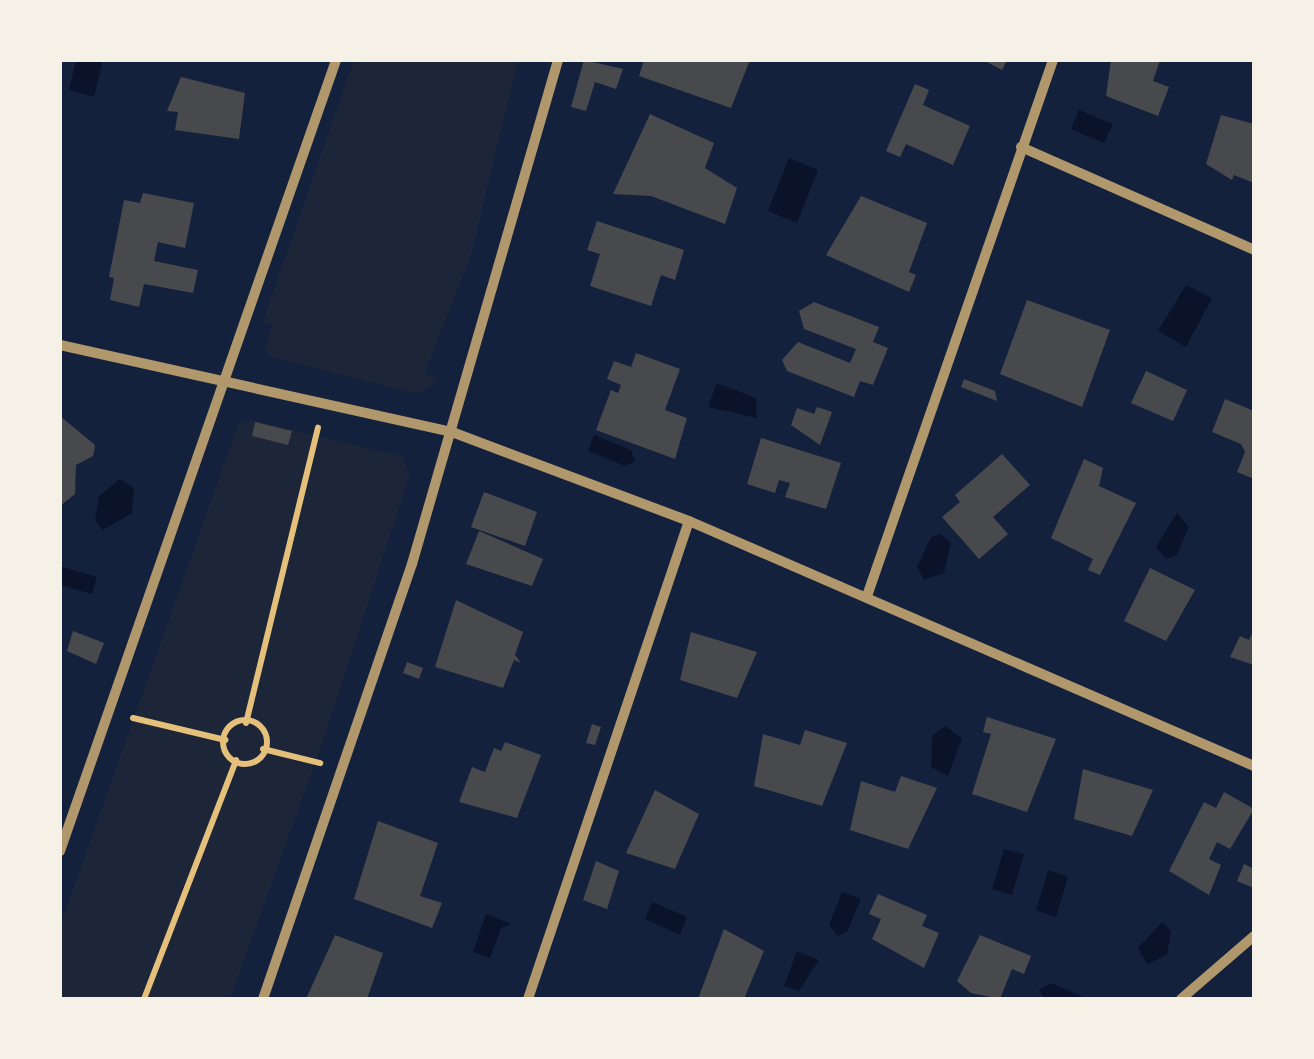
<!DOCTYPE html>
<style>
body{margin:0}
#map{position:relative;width:1314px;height:1059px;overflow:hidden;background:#14213d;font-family:"PT Sans",sans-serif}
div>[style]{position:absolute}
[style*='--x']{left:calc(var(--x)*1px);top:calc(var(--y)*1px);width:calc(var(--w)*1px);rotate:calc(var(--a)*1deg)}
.green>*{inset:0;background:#1d2539}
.water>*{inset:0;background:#0b132b}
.building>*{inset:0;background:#48494c}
.path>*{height:6px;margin:-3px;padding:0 3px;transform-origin:3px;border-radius:3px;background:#e5c07b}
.path>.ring{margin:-3px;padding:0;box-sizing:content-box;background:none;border:6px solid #e5c07b;border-radius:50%}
.minor>*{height:10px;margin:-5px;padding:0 5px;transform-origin:5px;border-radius:5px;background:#b1986c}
span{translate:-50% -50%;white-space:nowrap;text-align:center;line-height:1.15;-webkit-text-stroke:8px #f6f1e7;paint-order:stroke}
.frame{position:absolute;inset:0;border:62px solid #f6f1e7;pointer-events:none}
</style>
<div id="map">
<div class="green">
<i style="clip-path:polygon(354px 60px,518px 60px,471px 255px,425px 372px,438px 381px,417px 394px,272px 357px,265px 350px,272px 325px,263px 321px)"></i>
<i style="clip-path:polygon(251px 420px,402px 456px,410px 474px,324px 738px,230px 999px,60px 999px,60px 926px,238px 425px)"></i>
</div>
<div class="water">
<i style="clip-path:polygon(76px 60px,103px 60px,94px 97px,69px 90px)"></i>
<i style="clip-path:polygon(1079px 110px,1113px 124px,1104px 143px,1071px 129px)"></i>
<i style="clip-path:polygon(789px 158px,818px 170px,797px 223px,768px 211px)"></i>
<i style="clip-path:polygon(1186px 285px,1212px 298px,1186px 347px,1158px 331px)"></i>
<i style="clip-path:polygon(717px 383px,756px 398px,757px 418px,708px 407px)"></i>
<i style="clip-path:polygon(594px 435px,631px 450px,635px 461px,625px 466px,588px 451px)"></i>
<i style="clip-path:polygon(120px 479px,134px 488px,132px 513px,103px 530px,95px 520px,99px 496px)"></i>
<i style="clip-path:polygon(1177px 513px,1189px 527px,1176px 556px,1166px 559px,1156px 547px)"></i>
<i style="clip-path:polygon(940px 534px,951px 543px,944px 573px,924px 580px,917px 567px,931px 537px)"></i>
<i style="clip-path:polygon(60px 566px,97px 577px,92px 594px,60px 585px)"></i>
<i style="clip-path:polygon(945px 726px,962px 738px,948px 776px,931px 767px,932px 736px)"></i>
<i style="clip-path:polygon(1004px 849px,1024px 854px,1012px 895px,992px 889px)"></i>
<i style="clip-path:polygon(1048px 870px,1068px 877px,1056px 917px,1036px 910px)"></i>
<i style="clip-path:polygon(842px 892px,861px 899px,847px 932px,838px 936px,829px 925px)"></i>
<i style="clip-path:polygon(652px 902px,687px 917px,680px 935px,645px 919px)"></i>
<i style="clip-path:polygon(486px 914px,511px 924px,501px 928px,490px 958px,473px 952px)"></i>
<i style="clip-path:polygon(1162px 922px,1171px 931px,1167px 955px,1147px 964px,1138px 948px)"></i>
<i style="clip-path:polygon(797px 951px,819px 960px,799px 991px,784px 986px)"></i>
<i style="clip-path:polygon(1051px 983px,1088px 999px,1044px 999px,1039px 990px)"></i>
</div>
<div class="building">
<i style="clip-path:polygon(584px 60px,623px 69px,616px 89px,595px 82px,586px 111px,571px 107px)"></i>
<i style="clip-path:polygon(644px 60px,750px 60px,731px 108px,639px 76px)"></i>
<i style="clip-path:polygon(983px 60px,1007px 60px,1002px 70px)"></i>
<i style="clip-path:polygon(1111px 60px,1160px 60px,1153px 81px,1169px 87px,1158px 116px,1106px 96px)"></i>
<i style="clip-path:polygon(181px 77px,245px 93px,239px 139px,175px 130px,178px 112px,167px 111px)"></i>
<i style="clip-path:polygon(915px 84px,929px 90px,923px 105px,970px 126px,953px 165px,906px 144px,900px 157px,886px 151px)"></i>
<i style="clip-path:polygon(650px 114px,714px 143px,705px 168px,737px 188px,725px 224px,651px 196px,613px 194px)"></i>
<i style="clip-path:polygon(1221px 115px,1254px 124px,1254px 183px,1234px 175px,1232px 180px,1206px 164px)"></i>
<i style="clip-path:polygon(143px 193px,194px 203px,185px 248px,158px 242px,154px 261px,198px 270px,193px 293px,144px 284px,139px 307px,110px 300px,114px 278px,109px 277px,124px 200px,140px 203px)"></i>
<i style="clip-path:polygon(861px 196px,927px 223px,909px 272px,916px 275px,909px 292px,826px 255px)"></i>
<i style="clip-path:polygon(597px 221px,684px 250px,675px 280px,661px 275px,651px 306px,590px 286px,600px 254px,587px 250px)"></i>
<i style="clip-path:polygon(1027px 300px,1110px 330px,1082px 407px,1000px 374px)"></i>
<i style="clip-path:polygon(814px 302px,879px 327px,873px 342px,888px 348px,873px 385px,860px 381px,854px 397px,787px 371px,782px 360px,798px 342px,850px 363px,856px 349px,804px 329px,799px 311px)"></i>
<i style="clip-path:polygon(636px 353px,680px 369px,665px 410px,687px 418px,675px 459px,596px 430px,611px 390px,618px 393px,621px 385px,607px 379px,614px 361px,631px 367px)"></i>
<i style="clip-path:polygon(1146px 371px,1187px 390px,1173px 421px,1131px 403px)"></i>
<i style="clip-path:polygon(964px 379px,995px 391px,997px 401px,961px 387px)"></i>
<i style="clip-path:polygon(1225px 399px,1254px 411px,1254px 479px,1237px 472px,1245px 452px,1241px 444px,1212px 432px)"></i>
<i style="clip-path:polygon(817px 407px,832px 412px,820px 445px,791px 425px,797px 408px,814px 414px)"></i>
<i style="clip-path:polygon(60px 416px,95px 445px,93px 456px,76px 465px,75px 494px,60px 506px)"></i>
<i style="clip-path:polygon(255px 422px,292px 431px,288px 445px,252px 436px)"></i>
<i style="clip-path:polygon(761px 438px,841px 463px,826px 509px,785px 497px,790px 483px,779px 480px,775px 493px,747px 484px)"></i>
<i style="clip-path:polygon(1002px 454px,1030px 485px,993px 517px,1008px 534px,979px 559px,942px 517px,960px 502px,955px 495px)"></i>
<i style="clip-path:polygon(1084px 459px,1103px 468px,1099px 486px,1136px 503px,1100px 575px,1088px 570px,1093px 559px,1051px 538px)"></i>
<i style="clip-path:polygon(484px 492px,537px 512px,525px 546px,471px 527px)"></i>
<i style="clip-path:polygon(479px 531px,543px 559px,532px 586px,466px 564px)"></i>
<i style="clip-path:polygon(1150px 568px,1195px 590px,1166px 641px,1124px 621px)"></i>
<i style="clip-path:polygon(456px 600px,523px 632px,515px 655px,521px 663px,514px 660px,503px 688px,435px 667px)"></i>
<i style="clip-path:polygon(1254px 629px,1254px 665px,1230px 657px,1240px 636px,1249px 640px)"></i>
<i style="clip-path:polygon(73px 631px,104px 643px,96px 664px,67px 651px)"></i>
<i style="clip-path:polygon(691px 632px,757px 652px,737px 698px,680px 680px)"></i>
<i style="clip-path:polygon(407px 662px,423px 668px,419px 679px,403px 673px)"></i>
<i style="clip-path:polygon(987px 717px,1056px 739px,1027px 812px,972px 794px,991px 734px,983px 732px)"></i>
<i style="clip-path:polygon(592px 724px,601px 727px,595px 745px,586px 743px)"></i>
<i style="clip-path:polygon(805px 730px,847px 743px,822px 806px,754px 786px,763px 734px,800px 745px)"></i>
<i style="clip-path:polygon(505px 742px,541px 755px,517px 818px,459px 802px,472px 767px,485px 772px,494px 748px,501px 751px)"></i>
<i style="clip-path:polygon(1083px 769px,1153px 790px,1132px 836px,1074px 819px)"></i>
<i style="clip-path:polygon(901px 776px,937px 788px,908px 849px,850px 830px,861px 781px,895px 792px)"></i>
<i style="clip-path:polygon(655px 790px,699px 814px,675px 869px,626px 853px)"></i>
<i style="clip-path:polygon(1224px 792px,1254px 809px,1230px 849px,1217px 842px,1209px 859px,1221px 865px,1209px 895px,1169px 871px,1204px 802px,1216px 808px)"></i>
<i style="clip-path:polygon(378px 821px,438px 843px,420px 896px,442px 903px,432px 928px,354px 899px)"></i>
<i style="clip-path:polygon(596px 861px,619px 871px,607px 909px,583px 900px)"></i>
<i style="clip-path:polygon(1244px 864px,1254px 869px,1254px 888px,1237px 881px)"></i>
<i style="clip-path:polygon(878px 894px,927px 915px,922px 926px,939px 933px,924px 968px,872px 939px,881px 919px,869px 914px)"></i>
<i style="clip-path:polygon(724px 929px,764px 951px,744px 999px,698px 999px)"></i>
<i style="clip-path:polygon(335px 935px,383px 953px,367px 999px,306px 999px)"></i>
<i style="clip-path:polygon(980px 935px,1031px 956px,1024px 974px,1012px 969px,1000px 999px,971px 993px,957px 981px)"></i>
</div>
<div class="path">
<i style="--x:133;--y:718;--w:95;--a:13.4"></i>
<i class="ring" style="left:223px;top:720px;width:38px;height:38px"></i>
<i style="--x:246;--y:723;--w:304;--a:-76.3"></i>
<i style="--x:263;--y:749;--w:59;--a:13.8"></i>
<i style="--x:144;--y:999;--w:256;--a:-68.9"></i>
</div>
<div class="minor">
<i style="--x:1021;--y:147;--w:255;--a:23.8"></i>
<i style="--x:60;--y:345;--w:402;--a:12.5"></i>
<i style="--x:452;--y:432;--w:253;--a:20.6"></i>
<i style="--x:689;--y:521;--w:616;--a:23.44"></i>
<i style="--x:867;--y:596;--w:567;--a:-70.86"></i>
<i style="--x:60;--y:851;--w:838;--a:-70.76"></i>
<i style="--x:263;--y:999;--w:460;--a:-71.1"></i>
<i style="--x:412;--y:564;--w:525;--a:-73.84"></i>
<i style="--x:528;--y:999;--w:504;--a:-71.39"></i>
<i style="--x:1181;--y:999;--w:96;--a:-40.8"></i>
</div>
<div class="frame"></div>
</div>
